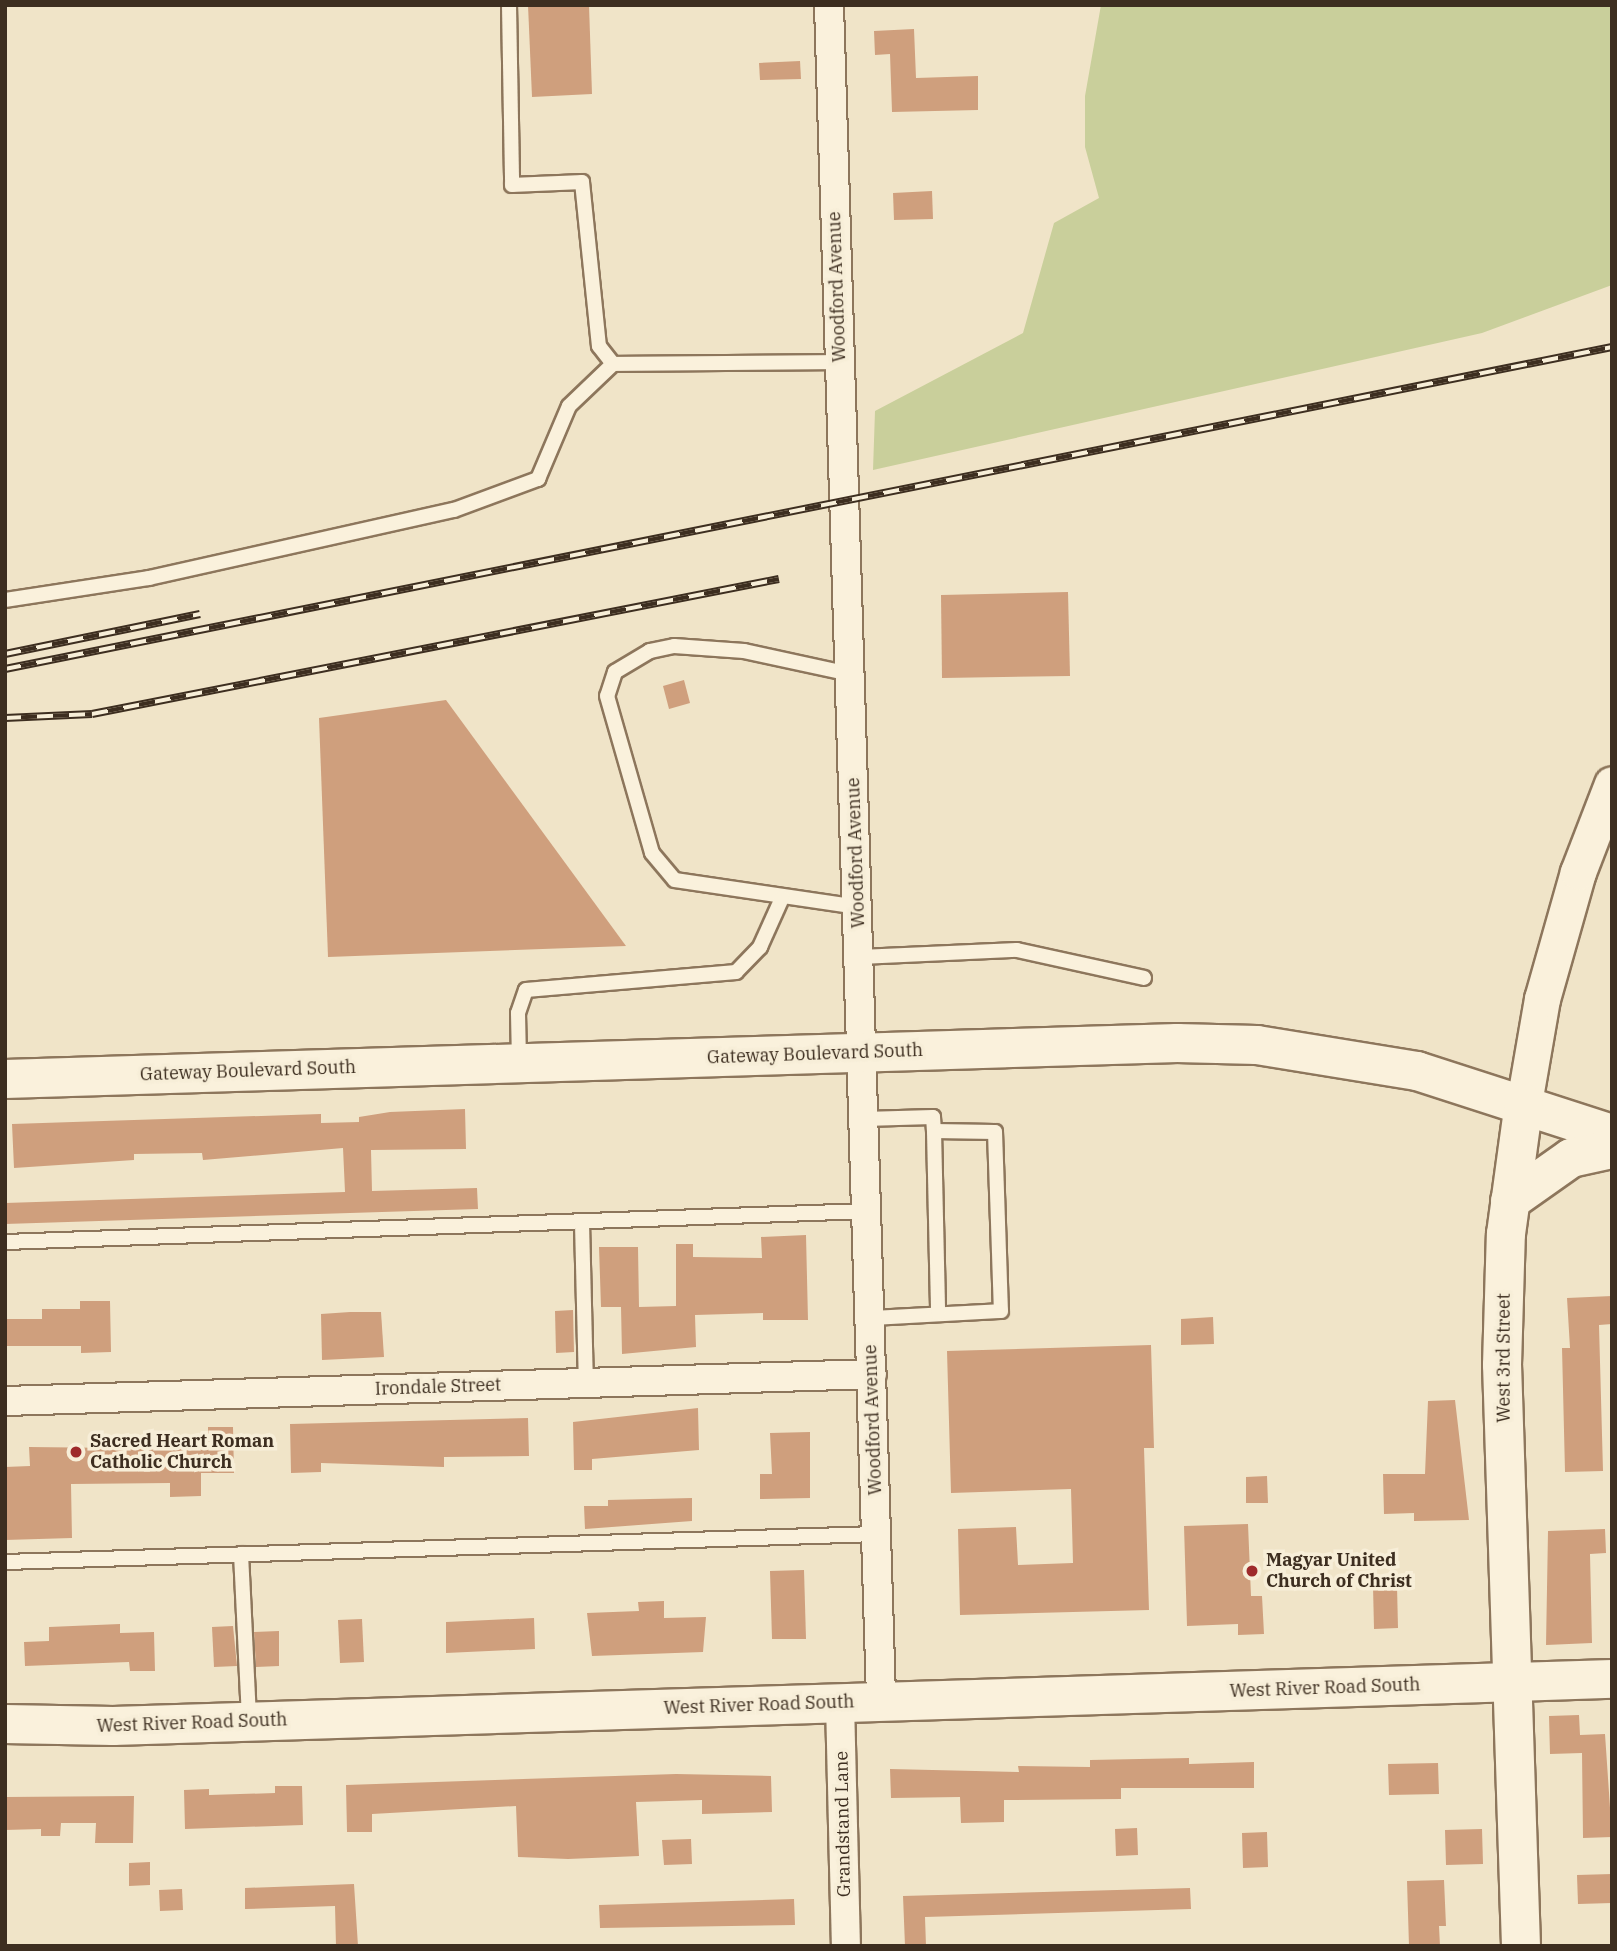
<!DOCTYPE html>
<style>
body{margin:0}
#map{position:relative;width:1617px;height:1951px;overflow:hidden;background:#f0e4c8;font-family:"IBM Plex Serif",serif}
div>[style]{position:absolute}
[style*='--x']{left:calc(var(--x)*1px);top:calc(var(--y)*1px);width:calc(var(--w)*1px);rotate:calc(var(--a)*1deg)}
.green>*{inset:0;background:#c9cf9b}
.building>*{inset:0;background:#cf9f7d}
.roads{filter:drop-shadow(2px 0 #8d765c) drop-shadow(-2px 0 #8d765c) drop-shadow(0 2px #8d765c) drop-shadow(0 -2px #8d765c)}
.service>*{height:14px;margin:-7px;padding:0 7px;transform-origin:7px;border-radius:7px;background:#faf1dc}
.minor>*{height:28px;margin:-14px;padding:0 14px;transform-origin:14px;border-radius:14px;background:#faf1dc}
.tertiary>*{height:35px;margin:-17.5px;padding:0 17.5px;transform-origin:17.5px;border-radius:17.5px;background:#faf1dc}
.secondary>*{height:38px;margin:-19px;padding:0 19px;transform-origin:19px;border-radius:19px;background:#faf1dc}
.rail>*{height:8px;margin-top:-4px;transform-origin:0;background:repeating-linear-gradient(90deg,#f7eed8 0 16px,#3d2e20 0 32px);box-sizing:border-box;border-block:2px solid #3d2e20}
.dots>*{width:19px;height:19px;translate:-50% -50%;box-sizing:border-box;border:4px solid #f7eed8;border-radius:50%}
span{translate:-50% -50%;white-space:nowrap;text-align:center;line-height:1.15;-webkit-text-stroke:7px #f7eed8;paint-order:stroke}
.street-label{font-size:18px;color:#3d2e20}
.poi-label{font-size:18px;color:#3d2e20;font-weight:700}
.left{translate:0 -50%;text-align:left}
.frame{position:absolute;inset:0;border:7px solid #3d2e20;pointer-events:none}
</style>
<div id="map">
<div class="green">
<i style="clip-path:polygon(1101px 5px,1612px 5px,1612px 285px,1482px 333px,873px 470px,875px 411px,1023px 333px,1054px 223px,1099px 198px,1085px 147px,1085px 96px)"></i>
</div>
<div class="building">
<i style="clip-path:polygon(528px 5px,589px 5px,592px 94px,532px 97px)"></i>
<i style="clip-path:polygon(914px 29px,916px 78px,978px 76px,978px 110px,892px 112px,890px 54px,875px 55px,874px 31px)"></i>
<i style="clip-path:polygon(800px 61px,801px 79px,760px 80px,759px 63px)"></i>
<i style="clip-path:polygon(932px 191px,933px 219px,894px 220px,893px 193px)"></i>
<i style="clip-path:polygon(1068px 592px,1070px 676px,942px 678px,941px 595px)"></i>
<i style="clip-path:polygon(684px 680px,690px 703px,669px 709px,663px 686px)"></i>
<i style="clip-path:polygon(446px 700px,626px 946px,328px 957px,319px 718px)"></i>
<i style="clip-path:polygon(465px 1109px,466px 1149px,371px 1150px,372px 1191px,477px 1188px,478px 1209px,5px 1224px,5px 1203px,345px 1192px,343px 1148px,203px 1160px,202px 1153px,134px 1154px,134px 1160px,14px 1168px,12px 1124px,321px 1114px,321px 1123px,359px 1122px,359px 1117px,390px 1112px)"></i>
<i style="clip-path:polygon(806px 1235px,808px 1320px,763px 1320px,763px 1313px,695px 1315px,696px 1347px,622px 1354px,621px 1307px,601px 1307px,599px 1247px,638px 1247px,639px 1307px,676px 1306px,676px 1244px,693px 1244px,693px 1257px,762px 1258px,761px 1237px)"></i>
<i style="clip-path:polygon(1612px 1296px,1612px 1324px,1599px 1325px,1603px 1471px,1565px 1472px,1562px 1348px,1570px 1348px,1567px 1298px)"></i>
<i style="clip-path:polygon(80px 1301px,110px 1301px,111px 1352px,81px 1353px,81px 1346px,5px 1346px,5px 1319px,42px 1319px,42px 1309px,80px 1309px)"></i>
<i style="clip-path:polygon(573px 1310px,574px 1352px,556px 1353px,555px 1311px)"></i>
<i style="clip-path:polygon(350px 1312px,381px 1312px,384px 1357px,322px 1360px,321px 1314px)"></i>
<i style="clip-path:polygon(1213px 1317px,1214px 1344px,1181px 1345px,1181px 1319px)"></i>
<i style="clip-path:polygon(1151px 1345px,1154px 1448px,1144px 1448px,1149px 1610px,960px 1615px,958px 1529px,1016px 1527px,1018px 1565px,1073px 1563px,1071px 1489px,951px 1493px,947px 1351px)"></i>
<i style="clip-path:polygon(1455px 1400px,1469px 1520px,1414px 1521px,1414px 1513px,1384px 1514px,1383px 1474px,1425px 1474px,1428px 1401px)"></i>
<i style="clip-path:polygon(698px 1408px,699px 1450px,592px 1459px,592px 1470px,574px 1470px,573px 1422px)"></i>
<i style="clip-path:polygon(528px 1418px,529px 1456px,444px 1457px,444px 1467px,321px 1463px,321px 1472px,291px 1473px,290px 1424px)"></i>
<i style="clip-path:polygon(208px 1427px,233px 1427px,234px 1473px,201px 1473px,201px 1496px,170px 1497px,170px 1483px,71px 1484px,72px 1538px,5px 1540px,5px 1467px,30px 1466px,29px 1447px,208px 1449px)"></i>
<i style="clip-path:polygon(810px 1432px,810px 1498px,760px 1499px,760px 1474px,772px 1474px,770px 1433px)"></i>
<i style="clip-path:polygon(1267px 1476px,1268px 1503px,1246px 1503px,1246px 1477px)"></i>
<i style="clip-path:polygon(692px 1498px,692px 1521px,585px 1529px,584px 1506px,608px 1506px,608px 1500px)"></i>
<i style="clip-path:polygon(1248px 1524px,1251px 1596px,1262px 1596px,1264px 1634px,1238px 1635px,1238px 1624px,1187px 1626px,1184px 1526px)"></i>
<i style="clip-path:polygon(1605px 1529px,1606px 1553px,1590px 1554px,1592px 1643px,1546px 1645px,1548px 1531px)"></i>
<i style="clip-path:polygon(804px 1570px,806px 1639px,772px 1639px,770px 1571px)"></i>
<i style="clip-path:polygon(1373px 1586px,1397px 1586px,1398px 1628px,1374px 1629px)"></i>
<i style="clip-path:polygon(664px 1601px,664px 1618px,706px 1617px,703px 1652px,592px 1656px,587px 1613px,639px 1611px,638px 1602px)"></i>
<i style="clip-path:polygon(534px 1618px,535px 1649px,446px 1653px,446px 1622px)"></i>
<i style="clip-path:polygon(362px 1619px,364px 1662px,340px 1663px,338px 1620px)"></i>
<i style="clip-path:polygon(120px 1624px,120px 1633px,154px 1632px,155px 1671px,130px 1671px,129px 1662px,25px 1666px,24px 1642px,49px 1641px,49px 1627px)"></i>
<i style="clip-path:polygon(233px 1626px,237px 1666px,214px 1667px,212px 1627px)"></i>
<i style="clip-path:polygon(279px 1631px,279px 1666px,256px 1667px,254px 1632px)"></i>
<i style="clip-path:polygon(1579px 1715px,1580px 1735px,1605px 1734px,1612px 1837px,1583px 1838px,1582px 1753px,1550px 1754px,1549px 1716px)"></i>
<i style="clip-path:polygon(1189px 1758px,1189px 1764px,1254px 1762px,1254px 1788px,1121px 1788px,1121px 1799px,1004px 1800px,1004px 1822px,961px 1823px,960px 1797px,891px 1798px,890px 1769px,1019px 1772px,1018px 1766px,1090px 1767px,1090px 1760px)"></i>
<i style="clip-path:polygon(1438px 1763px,1439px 1794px,1389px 1795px,1388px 1764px)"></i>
<i style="clip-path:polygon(676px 1774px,771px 1776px,772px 1812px,702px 1814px,702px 1800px,636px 1802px,639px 1856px,568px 1859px,518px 1857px,516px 1806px,372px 1814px,372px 1832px,347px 1832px,346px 1785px)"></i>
<i style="clip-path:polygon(275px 1786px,302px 1786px,303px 1825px,185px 1829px,184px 1790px,209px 1789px,209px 1795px,275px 1793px)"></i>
<i style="clip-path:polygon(134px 1796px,133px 1843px,95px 1843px,96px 1823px,61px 1823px,60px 1836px,41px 1836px,41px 1829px,5px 1830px,5px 1797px)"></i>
<i style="clip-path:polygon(1137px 1828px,1138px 1855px,1116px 1856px,1115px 1829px)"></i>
<i style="clip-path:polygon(1482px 1829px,1483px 1864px,1446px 1865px,1445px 1830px)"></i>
<i style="clip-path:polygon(1267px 1832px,1268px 1867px,1243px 1868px,1242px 1833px)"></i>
<i style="clip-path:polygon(691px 1839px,692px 1864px,664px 1865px,662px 1840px)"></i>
<i style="clip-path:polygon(150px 1862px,150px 1885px,129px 1886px,129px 1863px)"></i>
<i style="clip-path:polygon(1612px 1874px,1612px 1903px,1578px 1904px,1577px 1875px)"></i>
<i style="clip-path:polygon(1444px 1880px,1446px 1926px,1439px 1926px,1440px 1946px,1409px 1946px,1407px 1881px)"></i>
<i style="clip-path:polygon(354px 1884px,358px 1946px,336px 1946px,335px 1906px,245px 1909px,245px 1888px)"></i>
<i style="clip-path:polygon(1190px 1888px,1191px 1909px,925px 1917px,926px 1946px,905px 1946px,903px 1896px)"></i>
<i style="clip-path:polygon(182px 1889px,183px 1910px,160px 1911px,159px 1890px)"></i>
<i style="clip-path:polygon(794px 1899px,795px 1925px,600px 1928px,599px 1905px)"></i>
</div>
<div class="roads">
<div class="service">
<i style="--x:509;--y:5;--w:180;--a:89"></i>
<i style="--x:512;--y:185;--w:70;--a:-2.5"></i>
<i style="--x:582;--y:182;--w:165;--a:84.1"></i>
<i style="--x:599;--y:346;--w:23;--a:52"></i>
<i style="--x:5;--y:600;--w:146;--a:-8.7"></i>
<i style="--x:149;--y:578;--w:312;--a:-12.6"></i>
<i style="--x:454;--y:510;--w:90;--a:-20.3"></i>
<i style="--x:538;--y:479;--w:79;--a:-67"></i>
<i style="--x:569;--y:406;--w:61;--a:-43.7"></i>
<i style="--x:613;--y:364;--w:226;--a:-0.5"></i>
<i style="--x:850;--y:674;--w:108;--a:-167.8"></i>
<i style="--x:744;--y:651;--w:70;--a:-175.9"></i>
<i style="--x:674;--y:646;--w:25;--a:168"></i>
<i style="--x:650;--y:651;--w:41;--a:149"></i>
<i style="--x:615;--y:672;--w:25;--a:108"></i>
<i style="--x:607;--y:696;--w:163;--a:74"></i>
<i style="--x:652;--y:853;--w:35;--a:50"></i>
<i style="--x:675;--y:880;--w:185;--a:8.4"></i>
<i style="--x:860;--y:957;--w:157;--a:-2.6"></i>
<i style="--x:1017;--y:950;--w:130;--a:12.4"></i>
<i style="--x:519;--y:1061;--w:48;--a:-91.2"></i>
<i style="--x:518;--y:1013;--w:24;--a:-71"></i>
<i style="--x:526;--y:990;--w:211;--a:-4.9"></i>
<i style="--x:736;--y:972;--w:35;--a:-46"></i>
<i style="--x:760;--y:947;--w:54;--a:-65.8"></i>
<i style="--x:864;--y:1119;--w:69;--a:-1.7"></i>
<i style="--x:933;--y:1117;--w:14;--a:86"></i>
<i style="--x:934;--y:1131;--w:61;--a:0.9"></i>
<i style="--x:995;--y:1132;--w:179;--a:88.1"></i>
<i style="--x:1001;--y:1311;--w:131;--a:176.9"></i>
<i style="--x:934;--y:1131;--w:183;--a:88.7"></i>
<i style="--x:582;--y:1223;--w:159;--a:88.6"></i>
<i style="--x:5;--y:1242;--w:863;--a:-2.06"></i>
<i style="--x:241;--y:1554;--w:166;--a:87.2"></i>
<i style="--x:5;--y:1562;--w:871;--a:-1.84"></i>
</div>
<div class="minor">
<i style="--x:829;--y:5;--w:1698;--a:88.24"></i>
<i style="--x:5;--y:1401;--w:867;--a:-1.78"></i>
<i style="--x:840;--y:1703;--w:243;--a:88.6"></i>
</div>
<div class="tertiary">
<i style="--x:1524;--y:1103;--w:106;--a:-80.2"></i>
<i style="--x:1542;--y:999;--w:132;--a:-74.2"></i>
<i style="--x:1578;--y:872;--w:94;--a:-68.9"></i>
</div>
<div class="secondary">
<i style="--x:5;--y:1079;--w:1173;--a:-1.76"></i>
<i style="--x:1177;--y:1043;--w:80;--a:1.4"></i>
<i style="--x:1257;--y:1045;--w:162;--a:9.2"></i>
<i style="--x:1417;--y:1071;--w:205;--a:17.9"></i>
<i style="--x:1510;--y:1201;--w:75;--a:-35.2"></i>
<i style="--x:1571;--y:1158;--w:42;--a:-12.4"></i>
<i style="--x:5;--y:1724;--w:108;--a:1.1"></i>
<i style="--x:113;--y:1726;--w:1500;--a:-1.8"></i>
<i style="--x:1521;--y:1946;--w:581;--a:-91.87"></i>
<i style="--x:1502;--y:1365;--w:131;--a:-88.3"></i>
<i style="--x:1506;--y:1234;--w:132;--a:-82.2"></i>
</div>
</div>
<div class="rail">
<i style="--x:5;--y:654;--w:199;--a:-11.6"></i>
<i style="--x:5;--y:669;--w:1639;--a:-11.33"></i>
<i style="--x:5;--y:718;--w:87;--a:-2.6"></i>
<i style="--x:92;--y:714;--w:700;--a:-11.12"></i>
</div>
<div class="dots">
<i style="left:76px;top:1452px;background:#9e2a2b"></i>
<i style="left:1252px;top:1571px;background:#9e2a2b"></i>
</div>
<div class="street-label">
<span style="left:837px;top:287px;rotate:-92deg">Woodford Avenue</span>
<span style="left:856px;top:853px;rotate:-92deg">Woodford Avenue</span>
<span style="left:815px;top:1054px;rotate:-2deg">Gateway Boulevard South</span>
<span style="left:248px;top:1071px;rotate:-2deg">Gateway Boulevard South</span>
<span style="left:1504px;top:1358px;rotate:-90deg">West 3rd Street</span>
<span style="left:438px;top:1387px;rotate:-2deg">Irondale Street</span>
<span style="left:873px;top:1420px;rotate:-92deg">Woodford Avenue</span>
<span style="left:1325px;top:1688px;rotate:-2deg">West River Road South</span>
<span style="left:759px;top:1705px;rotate:-2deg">West River Road South</span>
<span style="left:192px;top:1723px;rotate:-2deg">West River Road South</span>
<span style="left:843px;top:1824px;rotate:-91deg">Grandstand Lane</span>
</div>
<div class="poi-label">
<span class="left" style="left:90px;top:1452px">Sacred Heart Roman<br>Catholic Church</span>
<span class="left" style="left:1266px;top:1571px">Magyar United<br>Church of Christ</span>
</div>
<div class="frame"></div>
</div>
